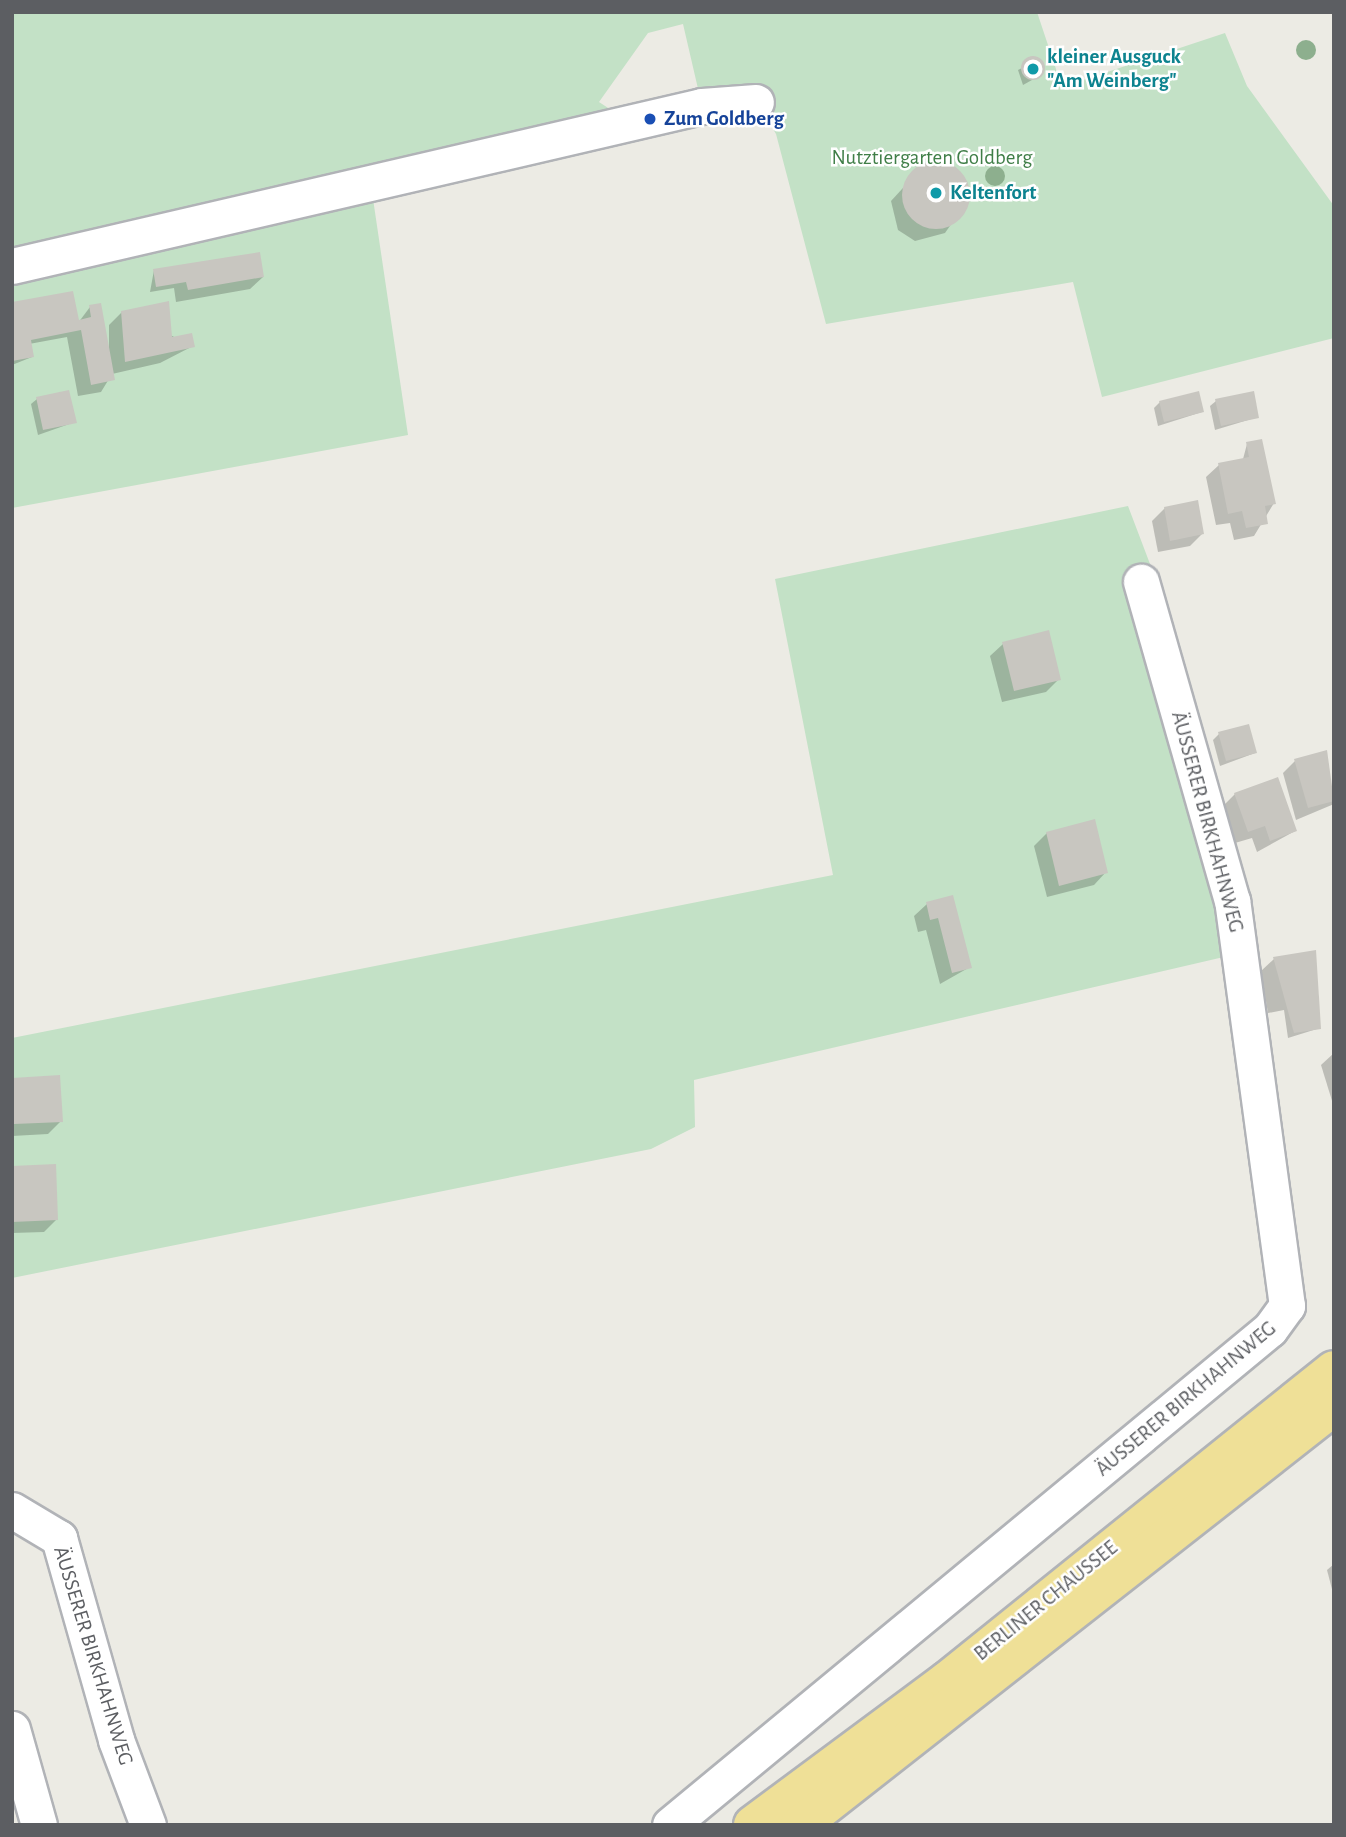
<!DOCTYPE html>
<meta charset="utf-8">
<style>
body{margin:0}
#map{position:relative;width:1346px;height:1837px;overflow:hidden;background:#ecebe4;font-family:"Alegreya Sans",sans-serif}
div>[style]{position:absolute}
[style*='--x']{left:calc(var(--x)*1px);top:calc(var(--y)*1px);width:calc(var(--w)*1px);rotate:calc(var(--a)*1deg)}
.green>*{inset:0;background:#c3e1c6}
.shadow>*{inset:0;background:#0003}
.building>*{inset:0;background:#c8c6c0}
.round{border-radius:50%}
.roads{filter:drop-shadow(2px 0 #b1b3b7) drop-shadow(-2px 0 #b1b3b7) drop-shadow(0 2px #b1b3b7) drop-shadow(0 -2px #b1b3b7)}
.street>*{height:35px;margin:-17.5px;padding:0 17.5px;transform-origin:17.5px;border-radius:17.5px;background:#fff}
.highway>*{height:38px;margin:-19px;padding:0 19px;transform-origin:19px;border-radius:19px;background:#efe097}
.trees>*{width:20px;height:20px;margin:-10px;border-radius:50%;background:#8daf8e}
.dots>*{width:19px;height:19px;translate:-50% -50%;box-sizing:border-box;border:4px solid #fff;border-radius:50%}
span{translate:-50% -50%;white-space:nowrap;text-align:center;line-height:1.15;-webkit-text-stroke:5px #fff;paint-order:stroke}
.culture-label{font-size:21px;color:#0d838f;font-weight:700}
.left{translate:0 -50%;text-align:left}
.transit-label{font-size:21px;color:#164399;font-weight:700}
.park-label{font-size:21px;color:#3f7e47}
.street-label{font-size:21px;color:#5c5e62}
.frame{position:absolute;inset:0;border:14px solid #5c5e62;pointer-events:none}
</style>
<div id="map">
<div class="green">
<i style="clip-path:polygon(12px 12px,1037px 12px,1062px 87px,1225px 33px,1247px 86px,1334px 206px,1334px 338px,1102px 397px,1073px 282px,826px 324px,776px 134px,757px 102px,702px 106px,683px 24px,648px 33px,599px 102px,631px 123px,12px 261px)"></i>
<i style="clip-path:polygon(372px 192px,408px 435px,12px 508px,12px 270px)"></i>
<i style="clip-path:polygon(1128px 506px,1158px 585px,1228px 956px,694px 1080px,695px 1127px,651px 1149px,12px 1278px,12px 1038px,833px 875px,775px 579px)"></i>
</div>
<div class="shadow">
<i style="clip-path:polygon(1038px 60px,1041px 75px,1023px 85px,1018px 70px)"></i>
<i style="clip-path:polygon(925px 164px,947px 164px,964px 179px,968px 200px,945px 233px,915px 241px,898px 230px,891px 201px)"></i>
<i style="clip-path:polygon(154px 270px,263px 277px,250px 289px,176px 302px,174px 288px,150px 292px)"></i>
<i style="clip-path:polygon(12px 304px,78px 323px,90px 307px,109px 354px,109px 325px,122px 312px,193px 346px,160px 363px,112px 374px,101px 392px,78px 396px,67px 337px,29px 344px,32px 357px,12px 365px)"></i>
<i style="clip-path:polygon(37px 399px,75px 422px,38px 435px,31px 404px)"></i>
<i style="clip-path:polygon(1216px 401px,1258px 417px,1215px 430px,1210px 406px)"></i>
<i style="clip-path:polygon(1160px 402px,1202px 412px,1158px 426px,1154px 408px)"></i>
<i style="clip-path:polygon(1247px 444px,1274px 503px,1254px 536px,1234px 540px,1230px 523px,1216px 525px,1206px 477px,1219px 465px,1243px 459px)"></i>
<i style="clip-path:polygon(1165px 508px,1202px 534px,1190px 546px,1158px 552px,1152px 521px)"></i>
<i style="clip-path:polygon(1003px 644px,1059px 679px,1046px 692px,1002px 702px,990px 656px)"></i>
<i style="clip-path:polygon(1219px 734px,1255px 753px,1220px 766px,1213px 740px)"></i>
<i style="clip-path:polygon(1325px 752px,1334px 804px,1296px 820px,1283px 773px,1295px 761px)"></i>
<i style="clip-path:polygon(1235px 794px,1295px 831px,1257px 852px,1252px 838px,1235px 843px,1222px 807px)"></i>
<i style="clip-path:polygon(1047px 833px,1106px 872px,1094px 885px,1047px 897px,1034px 846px)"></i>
<i style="clip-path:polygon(952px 897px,970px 967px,940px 984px,926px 930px,918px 932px,914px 916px,927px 904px)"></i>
<i style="clip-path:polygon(1314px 952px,1320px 1028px,1288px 1038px,1284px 1010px,1268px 1013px,1261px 971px,1274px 959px)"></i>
<i style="clip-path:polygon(1334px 1053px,1334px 1104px,1333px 1104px,1321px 1065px)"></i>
<i style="clip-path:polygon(12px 1080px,61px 1121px,48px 1134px,12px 1136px)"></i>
<i style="clip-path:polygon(12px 1168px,57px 1219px,44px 1232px,12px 1233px)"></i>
<i style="clip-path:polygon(1334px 1564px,1334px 1597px,1327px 1570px)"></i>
</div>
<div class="building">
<i class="round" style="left:1021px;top:56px;width:24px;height:24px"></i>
<i class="round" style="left:902px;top:161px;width:68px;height:68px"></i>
<i style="clip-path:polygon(260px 252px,264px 277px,188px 290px,186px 282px,156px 287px,153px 269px)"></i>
<i style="clip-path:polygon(73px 291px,79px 320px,91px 317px,89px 305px,101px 303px,115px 380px,91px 385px,81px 330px,31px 340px,34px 357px,12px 361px,12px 302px)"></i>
<i style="clip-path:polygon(169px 301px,172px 337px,192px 333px,195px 347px,125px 362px,121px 311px)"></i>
<i style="clip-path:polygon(69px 390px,77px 423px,43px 430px,36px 397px)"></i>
<i style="clip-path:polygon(1199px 391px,1204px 412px,1164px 422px,1159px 401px)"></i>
<i style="clip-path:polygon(1254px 391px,1259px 418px,1221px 426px,1215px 399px)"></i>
<i style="clip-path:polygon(1262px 439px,1276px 504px,1265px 506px,1268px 524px,1246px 528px,1242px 511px,1228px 514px,1218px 463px,1249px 457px,1246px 442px)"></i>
<i style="clip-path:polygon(1198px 500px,1204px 534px,1170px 541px,1164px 507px)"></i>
<i style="clip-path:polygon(1049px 630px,1061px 680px,1014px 691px,1002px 642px)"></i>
<i style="clip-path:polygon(1249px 724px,1257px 753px,1226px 761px,1218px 732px)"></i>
<i style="clip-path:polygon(1327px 750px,1334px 801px,1308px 808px,1294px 759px)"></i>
<i style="clip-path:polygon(1278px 777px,1297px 831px,1270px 841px,1265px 826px,1248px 832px,1234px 793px)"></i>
<i style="clip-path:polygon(1095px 819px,1108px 873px,1059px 886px,1046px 832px)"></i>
<i style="clip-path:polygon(953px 895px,972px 968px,952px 973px,938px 918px,930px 920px,926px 902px)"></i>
<i style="clip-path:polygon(1316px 950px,1321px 1029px,1294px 1033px,1273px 957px)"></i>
<i style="clip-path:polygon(60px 1075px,63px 1122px,14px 1124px,12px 1078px)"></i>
<i style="clip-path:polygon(56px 1164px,58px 1220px,12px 1222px,12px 1166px)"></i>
</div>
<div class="roads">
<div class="street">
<i style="--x:12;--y:266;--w:708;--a:-13.06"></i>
<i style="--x:702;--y:106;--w:54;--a:-4.2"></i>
<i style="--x:12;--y:1510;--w:55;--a:30.8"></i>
<i style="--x:59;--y:1538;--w:210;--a:74.2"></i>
<i style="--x:116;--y:1740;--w:91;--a:69.4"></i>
<i style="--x:12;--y:1729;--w:100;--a:74.3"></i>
<i style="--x:670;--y:1825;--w:778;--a:-39.58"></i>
<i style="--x:1270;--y:1329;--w:29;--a:-54"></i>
<i style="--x:1287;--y:1306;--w:409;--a:-97.7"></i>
<i style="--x:1232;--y:901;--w:332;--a:-105.9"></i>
</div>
<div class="highway">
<i style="--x:753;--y:1825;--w:242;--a:-36.6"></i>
<i style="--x:947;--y:1681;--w:496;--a:-38.8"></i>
<i style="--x:800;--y:1825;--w:679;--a:-38.12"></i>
</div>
</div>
<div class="trees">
<i style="left:1306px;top:50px"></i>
<i style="left:995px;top:176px"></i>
</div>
<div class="dots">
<i style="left:1033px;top:69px;background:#0f9aa8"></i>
<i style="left:650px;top:119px;background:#1a4fb4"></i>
<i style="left:936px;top:193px;background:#0f9aa8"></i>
</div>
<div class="culture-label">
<span class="left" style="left:1047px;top:69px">kleiner Ausguck<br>"Am Weinberg"</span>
<span class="left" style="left:950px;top:193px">Keltenfort</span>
</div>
<div class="transit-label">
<span class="left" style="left:664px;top:119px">Zum Goldberg</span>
</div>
<div class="park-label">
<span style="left:932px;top:158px">Nutztiergarten Goldberg</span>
</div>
<div class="street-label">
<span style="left:1207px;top:822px;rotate:75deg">ÄUSSERER BIRKHAHNWEG</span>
<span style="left:1186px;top:1399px;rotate:-40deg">ÄUSSERER BIRKHAHNWEG</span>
<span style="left:1046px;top:1601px;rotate:-39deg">BERLINER CHAUSSEE</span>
<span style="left:93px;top:1656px;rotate:73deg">ÄUSSERER BIRKHAHNWEG</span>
</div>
<div class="frame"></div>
</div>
